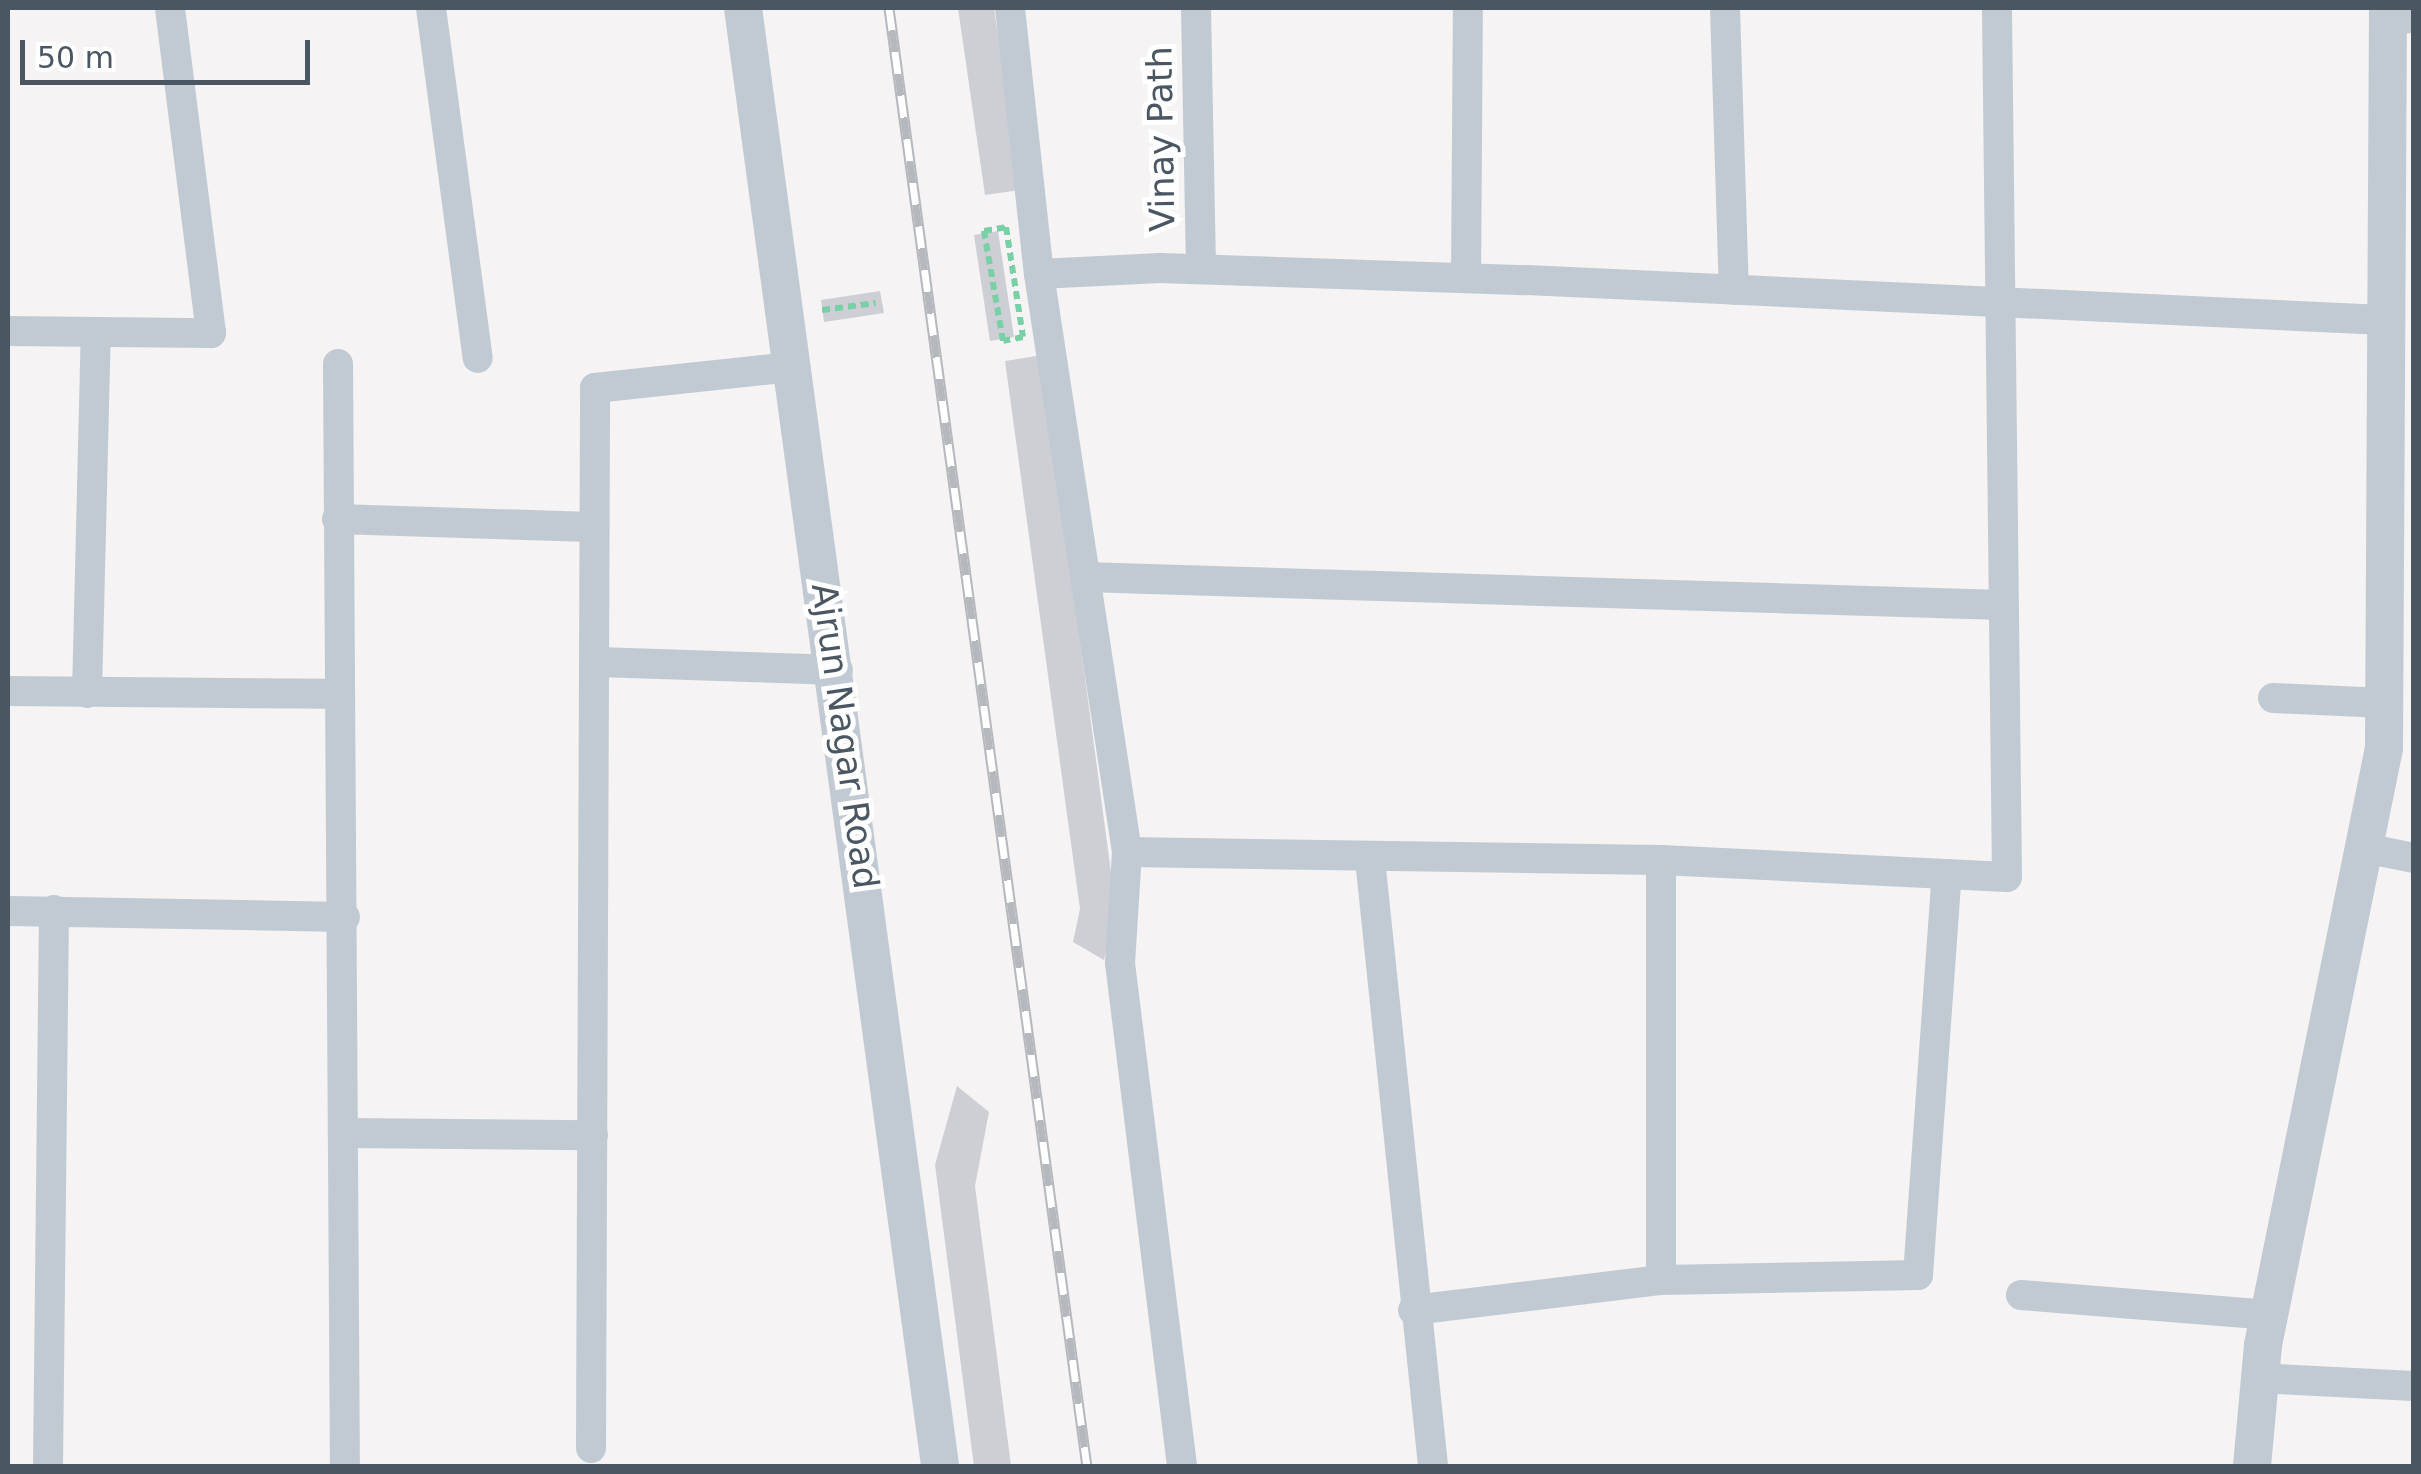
<!DOCTYPE html>
<style>
body{margin:0}
#map{position:relative;width:2421px;height:1474px;overflow:hidden;background:#f5f3f3;font-family:"DejaVu Sans",sans-serif}
div>[style]{position:absolute}
[style*='--x']{left:calc(var(--x)*1px);top:calc(var(--y)*1px);width:calc(var(--w)*1px);rotate:calc(var(--a)*1deg)}
.building>*{inset:0;background:#cdcfd5}
.path>*{height:6px;margin-top:-3px;transform-origin:0;background:repeating-linear-gradient(90deg,#7ad0a6 0 8px,transparent 0 13px)}
.minor>*{height:30px;margin:-15px;padding:0 15px;transform-origin:15px;border-radius:15px;background:#c1cad2}
.tertiary>*{height:38px;margin:-19px;padding:0 19px;transform-origin:19px;border-radius:19px;background:#c1cad2}
.rail>*{height:11px;margin-top:-5.5px;transform-origin:0;background:repeating-linear-gradient(90deg,#fff 0 22px,#b5b8bd 0 44px);box-sizing:border-box;border-block:2px solid #b5b8bd}
span{translate:-50% -50%;white-space:nowrap;text-align:center;line-height:1.15;-webkit-text-stroke:10px #fff;paint-order:stroke}
.street-label{font-size:35px;color:#4a5661}
.frame{position:absolute;inset:0;border:10px solid #4a5661;pointer-events:none}
.scale{position:absolute;left:20px;top:40px;width:290px;height:45px;box-sizing:border-box;border:5px solid #4a5661;border-top:0;padding-left:12px;font-size:30px;line-height:35px;white-space:nowrap;color:#4a5661;-webkit-text-stroke:8px #fff;paint-order:stroke}
</style>
<div id="map">
<div class="building">
<i style="clip-path:polygon(958px 8px,994px 8px,1020px 190px,985px 195px)"></i>
<i style="clip-path:polygon(998px 231px,1014px 337px,990px 341px,974px 235px)"></i>
<i style="clip-path:polygon(880px 291px,884px 313px,824px 322px,821px 300px)"></i>
<i style="clip-path:polygon(1042px 355px,1116px 910px,1104px 960px,1073px 942px,1080px 909px,1005px 361px)"></i>
<i style="clip-path:polygon(957px 1086px,989px 1112px,975px 1186px,1011px 1466px,974px 1466px,935px 1165px)"></i>
</div>
<div class="path">
<i style="--x:1006;--y:227;--w:111;--a:81.2"></i>
<i style="--x:1023;--y:337;--w:20;--a:169"></i>
<i style="--x:1003;--y:341;--w:112;--a:-99.8"></i>
<i style="--x:984;--y:231;--w:22;--a:-10"></i>
<i style="--x:822;--y:310;--w:54;--a:-7.4"></i>
</div>
<div class="minor">
<i style="--x:431;--y:8;--w:353;--a:82.4"></i>
<i style="--x:1010;--y:8;--w:268;--a:83.8"></i>
<i style="--x:1039;--y:274;--w:585;--a:81.34"></i>
<i style="--x:1127;--y:852;--w:111;--a:93.6"></i>
<i style="--x:1120;--y:963;--w:507;--a:82.97"></i>
<i style="--x:1196;--y:8;--w:261;--a:88.9"></i>
<i style="--x:1725;--y:8;--w:282;--a:88.2"></i>
<i style="--x:2388;--y:19;--w:26;--a:-2"></i>
<i style="--x:1039;--y:274;--w:121;--a:-2.8"></i>
<i style="--x:1160;--y:268;--w:367;--a:1.9"></i>
<i style="--x:1527;--y:280;--w:858;--a:2.67"></i>
<i style="--x:1466;--y:278;--w:270;--a:-89.6"></i>
<i style="--x:8;--y:331;--w:203;--a:0.6"></i>
<i style="--x:211;--y:333;--w:328;--a:-97.2"></i>
<i style="--x:338;--y:364;--w:1102;--a:89.64"></i>
<i style="--x:337;--y:519;--w:254;--a:1.8"></i>
<i style="--x:1085;--y:577;--w:918;--a:1.75"></i>
<i style="--x:598;--y:662;--w:240;--a:1.9"></i>
<i style="--x:8;--y:691;--w:329;--a:0.5"></i>
<i style="--x:87;--y:693;--w:357;--a:-88.6"></i>
<i style="--x:2273;--y:698;--w:111;--a:2.6"></i>
<i style="--x:2369;--y:849;--w:46;--a:11.3"></i>
<i style="--x:1127;--y:852;--w:534;--a:0.86"></i>
<i style="--x:1661;--y:860;--w:346;--a:2.8"></i>
<i style="--x:2007;--y:877;--w:869;--a:-90.66"></i>
<i style="--x:1370;--y:859;--w:610;--a:84.07"></i>
<i style="--x:1661;--y:860;--w:420;--a:90"></i>
<i style="--x:8;--y:911;--w:337;--a:1"></i>
<i style="--x:343;--y:1133;--w:250;--a:0.5"></i>
<i style="--x:2021;--y:1295;--w:250;--a:4.6"></i>
<i style="--x:1413;--y:1310;--w:250;--a:-6.9"></i>
<i style="--x:1661;--y:1280;--w:257;--a:-1.1"></i>
<i style="--x:1918;--y:1275;--w:402;--a:-85.9"></i>
<i style="--x:2257;--y:1378;--w:157;--a:2.9"></i>
<i style="--x:591;--y:1448;--w:1060;--a:-89.78"></i>
<i style="--x:595;--y:388;--w:199;--a:-6.1"></i>
<i style="--x:48;--y:1466;--w:556;--a:-89.38"></i>
</div>
<div class="tertiary">
<i style="--x:743;--y:8;--w:1471;--a:82.3"></i>
<i style="--x:2252;--y:1466;--w:121;--a:-84.8"></i>
<i style="--x:2263;--y:1345;--w:609;--a:-78.54"></i>
<i style="--x:2384;--y:748;--w:740;--a:-89.69"></i>
</div>
<div class="rail">
<i style="--x:889;--y:8;--w:1471;--a:82.27"></i>
</div>
<div class="street-label">
<span style="left:1161px;top:139px;rotate:-91deg">Vinay Path</span>
<span style="left:845px;top:736px;rotate:82deg">Ajrun Nagar Road</span>
</div>
<div class="frame"></div>
<div class="scale">50 m</div>
</div>
